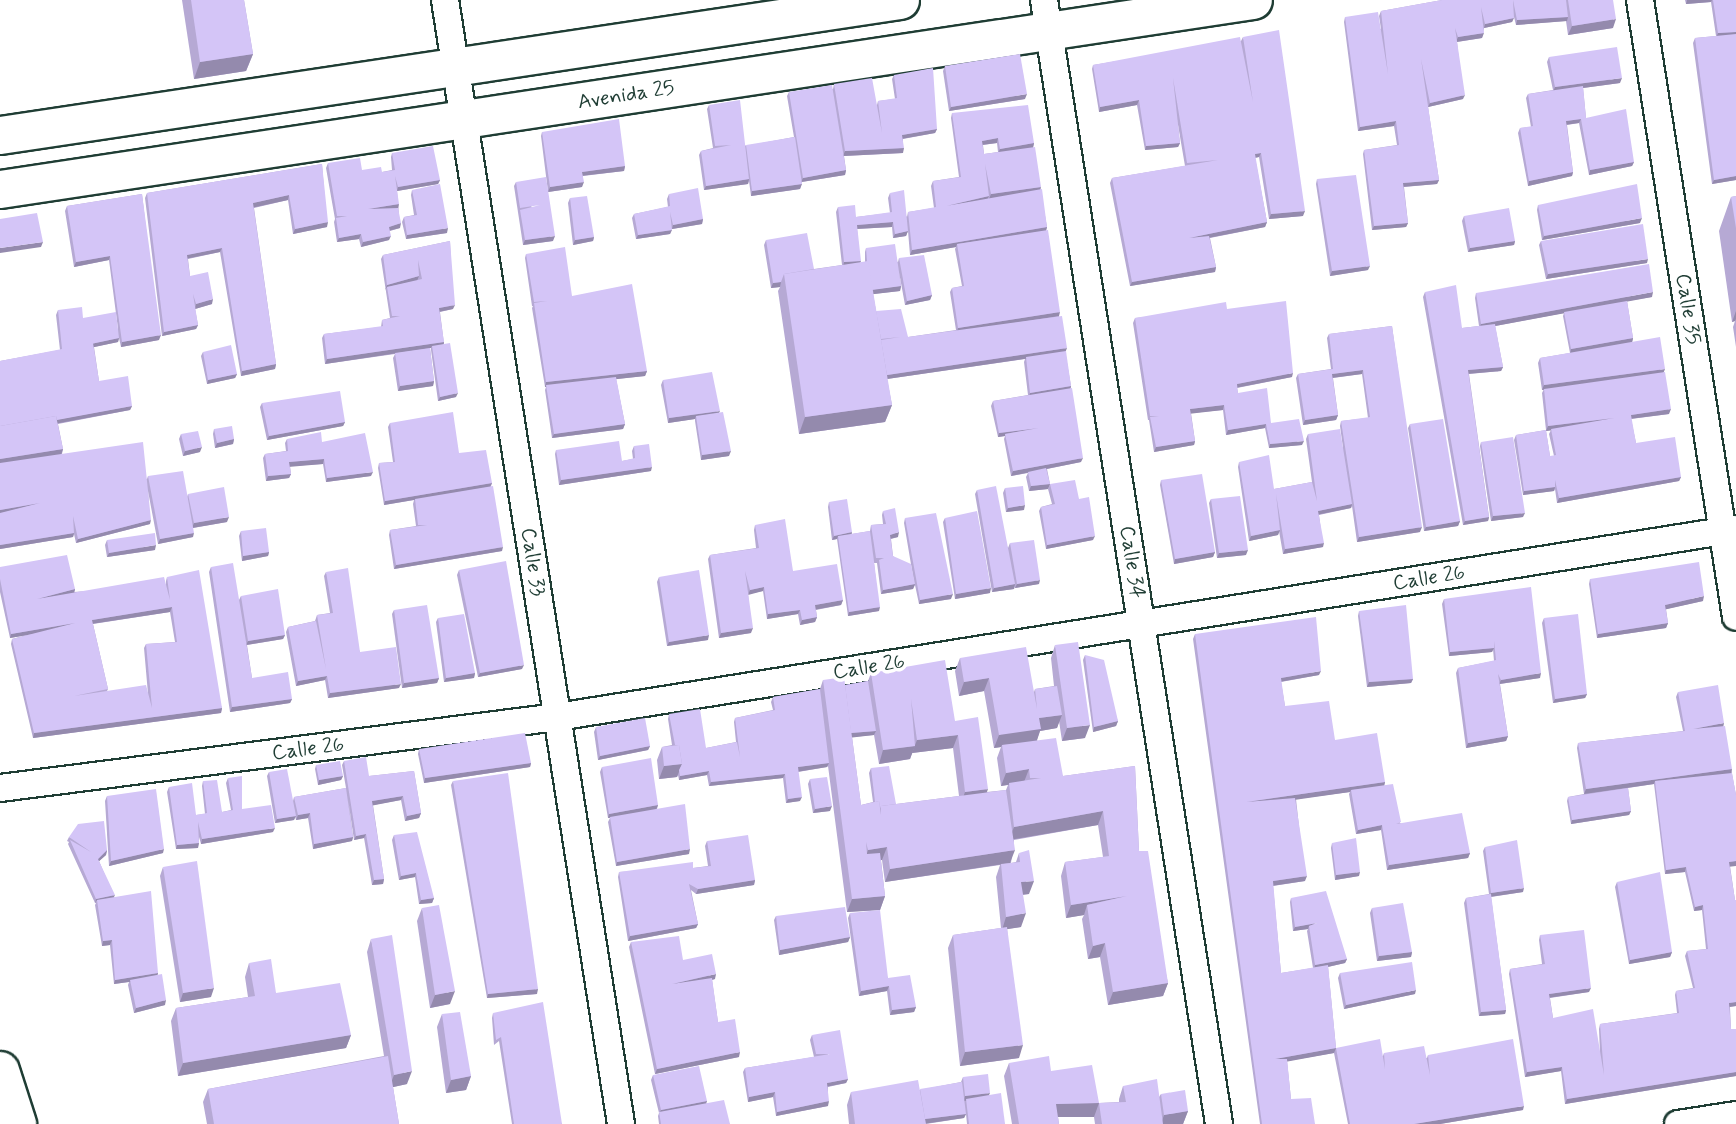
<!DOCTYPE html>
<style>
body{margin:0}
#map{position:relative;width:1736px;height:1124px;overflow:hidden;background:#fff;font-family:Mynerve,sans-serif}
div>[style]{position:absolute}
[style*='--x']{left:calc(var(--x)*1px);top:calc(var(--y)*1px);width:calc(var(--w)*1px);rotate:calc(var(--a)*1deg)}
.roads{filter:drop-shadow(2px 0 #1f3d34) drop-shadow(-2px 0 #1f3d34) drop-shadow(0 2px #1f3d34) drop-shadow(0 -2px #1f3d34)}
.street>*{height:26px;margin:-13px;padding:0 13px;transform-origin:13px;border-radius:13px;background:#fff}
.secondary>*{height:37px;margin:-18.5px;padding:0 18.5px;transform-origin:18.5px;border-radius:18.5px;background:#fff}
.highway>*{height:38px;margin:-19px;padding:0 19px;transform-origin:19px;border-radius:19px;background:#fff}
.wall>*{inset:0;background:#b6a9d4}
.shaded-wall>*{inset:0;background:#948aad}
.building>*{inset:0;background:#d4c5f7}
span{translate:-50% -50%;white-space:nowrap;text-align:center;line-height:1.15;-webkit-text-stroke:7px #fff;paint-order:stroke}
.street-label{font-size:21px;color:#1f3d34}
</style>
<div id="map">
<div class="roads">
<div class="street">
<i style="--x:445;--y:0;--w:1138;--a:81.1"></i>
<i style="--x:1044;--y:0;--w:1138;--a:81.15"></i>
<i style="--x:1640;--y:0;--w:624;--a:81.16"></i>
<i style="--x:0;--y:788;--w:562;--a:-7.26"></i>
<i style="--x:557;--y:717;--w:1194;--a:-9.06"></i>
<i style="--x:1678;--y:1124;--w:59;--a:-8.8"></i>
</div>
<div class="secondary">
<i style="--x:0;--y:135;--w:910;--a:-8.53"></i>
<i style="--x:0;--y:189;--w:1267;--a:-8.58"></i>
</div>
<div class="highway">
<i style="--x:0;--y:1071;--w:56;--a:72.2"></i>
</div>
</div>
<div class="wall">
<i style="clip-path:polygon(182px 0,244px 0,253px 54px,246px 71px,194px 79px)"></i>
<i style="clip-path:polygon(1442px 0,1613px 0,1613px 28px,1568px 35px,1566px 21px,1516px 25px,1514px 17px,1512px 22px,1484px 28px,1482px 38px,1457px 42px,1463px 99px,1428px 107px,1439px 180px,1437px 184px,1404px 187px,1408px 223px,1406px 227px,1372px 230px,1363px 154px,1364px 150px,1397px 145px,1394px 126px,1358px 131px,1344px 22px,1345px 17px,1381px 29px,1379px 16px,1381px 11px)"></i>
<i style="clip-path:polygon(1685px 0,1736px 0,1736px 180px,1712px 184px,1693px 43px,1695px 38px,1716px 36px,1711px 2px,1686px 4px)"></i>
<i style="clip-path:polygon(1243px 37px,1303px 216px,1269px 219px,1259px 157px,1255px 158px,1267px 222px,1265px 227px,1210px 238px,1216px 267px,1215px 272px,1130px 286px,1110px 183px,1112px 178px,1185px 166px,1177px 119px,1180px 143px,1178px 147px,1145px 150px,1137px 105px,1099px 112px,1092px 69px,1093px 65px,1241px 41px)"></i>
<i style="clip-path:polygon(1549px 57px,1620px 83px,1583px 88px,1586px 118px,1634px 162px,1632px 166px,1589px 175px,1579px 123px,1567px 125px,1573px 172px,1572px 176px,1528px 186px,1518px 133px,1520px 128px,1531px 127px,1526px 98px,1528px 94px,1553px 90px,1547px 62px)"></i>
<i style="clip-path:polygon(945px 66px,1025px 99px,949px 111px,943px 71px)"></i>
<i style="clip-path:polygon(894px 75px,937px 129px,935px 133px,903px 139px,903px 153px,844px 156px,846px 170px,845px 175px,802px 182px,800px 189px,751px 196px,749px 181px,748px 184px,704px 190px,699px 155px,701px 151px,713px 148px,707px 109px,709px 105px,746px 146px,794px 137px,787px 96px,789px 92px,833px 89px,834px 84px,877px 105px,878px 101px,895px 99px,892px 79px)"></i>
<i style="clip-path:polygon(evenodd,952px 113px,1034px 143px,1033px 147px,1047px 227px,1046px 230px,1059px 316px,1071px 386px,1070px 389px,1081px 462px,1047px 469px,1050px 484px,1048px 489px,1029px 491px,1026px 477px,1028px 473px,1011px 476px,1004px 439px,1005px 436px,998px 437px,991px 406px,993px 401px,1028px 395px,1024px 362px,1025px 359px,887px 379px,892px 405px,885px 422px,799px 434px,778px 291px,780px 287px,771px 288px,764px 245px,766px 240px,814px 269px,842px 265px,836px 212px,838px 207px,856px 217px,890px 213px,888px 198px,890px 193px,907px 217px,908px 212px,934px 208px,931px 186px,933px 181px,959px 177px,951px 118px,952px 113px,997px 143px,998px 152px,984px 154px,983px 145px,997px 143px,952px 113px,892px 227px,893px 238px,906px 236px,908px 231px,910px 255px,956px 247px,955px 249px,962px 286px,952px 288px,950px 292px,956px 330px,908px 337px,876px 311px,873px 294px,900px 291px,901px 286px,899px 272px,905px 305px,930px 300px,932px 295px,899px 258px,898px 262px,866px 248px,865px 252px,865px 262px,860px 263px,857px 229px,892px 227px)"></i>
<i style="clip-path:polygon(542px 132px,625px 166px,624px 171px,583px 176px,582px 187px,548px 192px,541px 136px)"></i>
<i style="clip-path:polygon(392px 153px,440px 180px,438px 184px,397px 191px,400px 228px,390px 231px,389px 240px,361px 247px,359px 239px,337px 242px,334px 222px,335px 219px,326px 168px,328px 163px,362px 170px,382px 172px,392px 170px,391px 157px)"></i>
<i style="clip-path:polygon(322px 164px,327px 227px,293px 234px,288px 200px,254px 208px,276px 364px,275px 369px,241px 376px,220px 252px,188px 259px,190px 276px,212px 304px,195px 309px,198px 325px,196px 329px,162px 336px,145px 198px,147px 193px)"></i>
<i style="clip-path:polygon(1317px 179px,1368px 270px,1330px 276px,1316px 184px)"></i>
<i style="clip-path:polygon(516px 182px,553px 241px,523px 245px,514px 186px)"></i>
<i style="clip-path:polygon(412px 190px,447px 233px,406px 239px,402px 222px,404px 217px,414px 215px,411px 195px)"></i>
<i style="clip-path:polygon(142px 194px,159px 340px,121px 347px,119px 338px,118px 342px,94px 347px,99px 381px,132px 406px,130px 410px,58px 424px,63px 449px,62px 454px,147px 479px,148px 476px,187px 497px,188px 494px,227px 522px,193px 528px,193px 537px,158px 544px,148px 491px,150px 524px,76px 543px,74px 534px,73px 537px,0 549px,0 361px,60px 350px,56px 315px,58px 310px,118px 329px,109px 260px,74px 267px,65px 211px,67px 206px)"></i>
<i style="clip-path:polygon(669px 194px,703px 219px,702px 224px,672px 229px,670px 234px,636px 239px,632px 218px,634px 214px,668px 207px,667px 199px)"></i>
<i style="clip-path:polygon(1736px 196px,1736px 347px,1733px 327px,1735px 321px,1732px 322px,1719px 231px,1731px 197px)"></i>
<i style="clip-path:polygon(570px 198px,594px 237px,593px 241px,573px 245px,568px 203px)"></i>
<i style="clip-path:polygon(1538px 205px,1640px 223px,1542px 240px,1537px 210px)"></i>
<i style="clip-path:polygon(1464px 216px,1515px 241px,1514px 245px,1468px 252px,1462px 221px)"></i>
<i style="clip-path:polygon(450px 241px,453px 309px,440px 312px,444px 344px,456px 397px,438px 401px,431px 350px,431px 348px,430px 348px,434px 381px,433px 386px,398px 391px,393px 358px,395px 354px,325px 364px,322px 338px,324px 334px,381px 327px,382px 320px,390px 318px,381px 259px,383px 255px)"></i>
<i style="clip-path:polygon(1541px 241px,1647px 263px,1546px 279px,1539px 245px)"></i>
<i style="clip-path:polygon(526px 254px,572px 296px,647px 371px,645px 376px,616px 379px,625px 424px,623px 429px,552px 438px,545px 390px,546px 387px,545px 387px,532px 308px,533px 306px,532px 306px,525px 258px)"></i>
<i style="clip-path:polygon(evenodd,1425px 292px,1462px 328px,1479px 326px,1475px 298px,1476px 293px,1652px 297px,1627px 301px,1633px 338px,1632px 342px,1663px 372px,1669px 414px,1631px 419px,1636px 443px,1681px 477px,1679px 481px,1557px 503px,1555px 489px,1554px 491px,1523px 495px,1514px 440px,1516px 435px,1546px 430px,1542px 393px,1544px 389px,1542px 390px,1538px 363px,1540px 358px,1570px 353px,1563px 316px,1564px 313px,1495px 326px,1503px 367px,1501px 371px,1469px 374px,1489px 517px,1488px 521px,1463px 525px,1423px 297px,1425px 292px,1551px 430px,1549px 434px,1554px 456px,1550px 456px,1546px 431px,1551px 430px)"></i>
<i style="clip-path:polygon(1227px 309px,1292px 377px,1237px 388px,1238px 393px,1271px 423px,1302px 445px,1269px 448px,1265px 428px,1226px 435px,1223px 410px,1191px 413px,1195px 441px,1194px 445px,1154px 452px,1149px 420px,1148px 420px,1133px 323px,1135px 318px)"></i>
<i style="clip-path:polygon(1392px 326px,1420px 532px,1357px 542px,1352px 506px,1351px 508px,1319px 515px,1323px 547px,1283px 554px,1279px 531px,1278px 535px,1249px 541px,1238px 467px,1239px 462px,1274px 489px,1312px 482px,1306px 439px,1308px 434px,1343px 448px,1340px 426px,1341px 421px,1368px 418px,1362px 374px,1333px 378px,1338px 415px,1336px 420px,1303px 425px,1296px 378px,1298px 374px,1331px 369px,1327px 338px,1329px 334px)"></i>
<i style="clip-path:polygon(203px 352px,237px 374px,235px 378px,207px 384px,201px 356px)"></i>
<i style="clip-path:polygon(663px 380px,719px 413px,729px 456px,701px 460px,695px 421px,695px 419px,668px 423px,661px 385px)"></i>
<i style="clip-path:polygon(262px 403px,345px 422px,343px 426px,267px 440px,260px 407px)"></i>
<i style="clip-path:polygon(390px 423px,459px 453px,492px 483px,491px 486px,502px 551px,394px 569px,389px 535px,390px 530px,416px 526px,413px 504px,414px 500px,384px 505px,378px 468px,379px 463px,393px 462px,388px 427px)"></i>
<i style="clip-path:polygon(1410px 424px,1460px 521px,1458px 526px,1424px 531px,1408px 428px)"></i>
<i style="clip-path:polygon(214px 429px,234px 439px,233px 444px,215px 448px,213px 434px)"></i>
<i style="clip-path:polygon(181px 434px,200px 452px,183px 456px,179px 439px)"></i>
<i style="clip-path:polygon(287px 439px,322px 442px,371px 476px,326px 482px,323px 464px,290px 466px,291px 474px,289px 478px,266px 481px,263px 458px,265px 454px,286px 451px,285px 443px)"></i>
<i style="clip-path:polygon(1481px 442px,1523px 517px,1491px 521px,1480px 446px)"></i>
<i style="clip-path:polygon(634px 446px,651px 471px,559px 485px,555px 454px,556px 450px,622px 461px,633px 459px,632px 451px)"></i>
<i style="clip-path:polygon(1161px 480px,1215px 552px,1213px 557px,1174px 564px,1160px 485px)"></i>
<i style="clip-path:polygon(1050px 484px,1079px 499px,1093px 540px,1046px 549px,1039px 511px,1041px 507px,1052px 504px,1048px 489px)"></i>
<i style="clip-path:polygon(1005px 488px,1024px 510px,1006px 512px,1003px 493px)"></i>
<i style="clip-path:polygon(977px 490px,1008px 548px,1010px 543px,1039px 584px,1015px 588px,1015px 586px,1014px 589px,992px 592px,975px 494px)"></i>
<i style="clip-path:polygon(1211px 499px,1246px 555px,1217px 558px,1209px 503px)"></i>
<i style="clip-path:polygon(829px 502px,852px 534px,870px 531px,871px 525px,883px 524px,882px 515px,883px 511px,898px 537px,891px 539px,893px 556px,914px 582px,904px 523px,905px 518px,951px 599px,919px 604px,915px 585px,913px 589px,881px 594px,877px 563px,874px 563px,879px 611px,848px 616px,837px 539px,832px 540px,828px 507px)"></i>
<i style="clip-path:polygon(945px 518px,990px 593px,955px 599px,943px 522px)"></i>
<i style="clip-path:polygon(755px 525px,793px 571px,843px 600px,841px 605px,816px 610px,817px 617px,815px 622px,800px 625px,798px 614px,767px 619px,763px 591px,748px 594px,751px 633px,719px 638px,708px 559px,710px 555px,756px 548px,754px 530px)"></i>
<i style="clip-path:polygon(241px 531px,269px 552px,268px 556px,242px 561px,239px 536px)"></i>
<i style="clip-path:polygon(107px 540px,155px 550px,107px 557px,105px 545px)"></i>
<i style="clip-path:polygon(evenodd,0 567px,75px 589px,74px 592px,166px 585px,166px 581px,167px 577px,222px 708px,221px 713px,33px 738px,11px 644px,12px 639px,27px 635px,10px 638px,0 592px,0 567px,170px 612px,175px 642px,146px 644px,144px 648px,148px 694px,107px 691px,108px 689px,93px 624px,170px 612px)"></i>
<i style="clip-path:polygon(211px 567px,239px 600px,241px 596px,285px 635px,283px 639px,247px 645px,252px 678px,292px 699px,290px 703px,230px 712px,209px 572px)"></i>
<i style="clip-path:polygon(459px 570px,522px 669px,478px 677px,457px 575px)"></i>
<i style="clip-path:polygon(326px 572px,360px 652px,399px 688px,328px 698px,325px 680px,296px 686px,286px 632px,288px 627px,315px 621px,317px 615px,330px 613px,324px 576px)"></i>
<i style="clip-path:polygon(659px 577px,708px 640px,667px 646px,657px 582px)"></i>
<i style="clip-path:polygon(1590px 579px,1703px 601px,1666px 609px,1668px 623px,1666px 628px,1597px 638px,1589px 584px)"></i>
<i style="clip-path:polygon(1444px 599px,1540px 678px,1500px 684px,1508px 736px,1506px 741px,1466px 748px,1456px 673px,1458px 668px,1494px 661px,1493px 649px,1492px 652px,1449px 656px,1442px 604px)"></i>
<i style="clip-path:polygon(394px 610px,439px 678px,437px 683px,402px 688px,392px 614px)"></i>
<i style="clip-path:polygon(1359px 611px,1413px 679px,1411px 683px,1367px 687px,1358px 616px)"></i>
<i style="clip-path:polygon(438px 618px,475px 673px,474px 678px,444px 682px,436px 622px)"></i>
<i style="clip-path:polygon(1544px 618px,1587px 694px,1585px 698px,1553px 703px,1542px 623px)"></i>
<i style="clip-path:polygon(1195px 634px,1319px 675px,1281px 682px,1285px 706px,1335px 740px,1385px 782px,1384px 785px,1400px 823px,1470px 853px,1468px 858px,1387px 870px,1381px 830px,1356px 834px,1349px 794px,1350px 792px,1296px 799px,1305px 881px,1273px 886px,1281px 973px,1313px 968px,1307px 931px,1308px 929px,1293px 931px,1290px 902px,1291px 898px,1347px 959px,1345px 963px,1328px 967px,1336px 1048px,1383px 1056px,1384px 1053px,1427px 1058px,1428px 1055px,1523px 1110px,1440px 1124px,1348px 1124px,1334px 1053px,1287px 1061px,1291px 1099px,1315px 1124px,1260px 1124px,1193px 639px)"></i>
<i style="clip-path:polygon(evenodd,1055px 645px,1085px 738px,1062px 741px,1059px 721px,1057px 728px,1040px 731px,1037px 740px,1063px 776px,1135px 766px,1139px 851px,1168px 983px,1163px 996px,1108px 1005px,1100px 957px,1088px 959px,1082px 919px,1084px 915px,1066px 918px,1061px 876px,1065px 862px,1103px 857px,1098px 825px,1014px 840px,1011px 863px,1016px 862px,1019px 853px,1029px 894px,1023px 895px,1021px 927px,1007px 929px,1019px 1058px,960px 1066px,948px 948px,953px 935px,1001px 928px,996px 877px,1000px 865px,885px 882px,882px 860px,881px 860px,885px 896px,880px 910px,847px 912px,828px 766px,827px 767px,798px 772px,800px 801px,786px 803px,783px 778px,709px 786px,707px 775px,679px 780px,678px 775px,677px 777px,659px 779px,657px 760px,662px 747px,672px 745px,668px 719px,669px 714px,706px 748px,736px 742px,734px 722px,735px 718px,773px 710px,771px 702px,773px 697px,820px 689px,823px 680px,845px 685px,868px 681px,871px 673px,955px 721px,987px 792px,1006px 790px,1008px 785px,1001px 786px,997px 758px,1001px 747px,994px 748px,984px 691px,959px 696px,955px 671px,960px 658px,1034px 692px,1035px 689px,1054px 686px,1051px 658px,1055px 645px,874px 735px,879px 764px,910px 759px,912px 753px,953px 748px,959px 796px,896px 804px,871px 768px,869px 773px,873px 802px,861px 805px,852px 737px,874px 735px)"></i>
<i style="clip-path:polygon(1085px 655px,1118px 721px,1116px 726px,1093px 732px,1083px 660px)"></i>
<i style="clip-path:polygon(1678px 692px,1723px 726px,1736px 795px,1736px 866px,1730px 866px,1735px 900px,1736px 900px,1736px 1006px,1730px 1007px,1731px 1029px,1736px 1029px,1736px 1076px,1565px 1104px,1561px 1071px,1525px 1077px,1509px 974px,1510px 969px,1542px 964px,1539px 940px,1540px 935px,1589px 992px,1550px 998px,1553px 1018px,1600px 1053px,1599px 1029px,1600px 1024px,1677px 1013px,1675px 995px,1676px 991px,1693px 988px,1685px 956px,1687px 951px,1706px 949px,1702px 910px,1694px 911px,1685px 872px,1665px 874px,1654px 784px,1628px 788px,1631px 811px,1629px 815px,1571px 824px,1567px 801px,1568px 797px,1584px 794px,1577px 748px,1578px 743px,1683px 731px,1676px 697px)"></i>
<i style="clip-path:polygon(596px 727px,650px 746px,648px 750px,598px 760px,594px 732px)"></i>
<i style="clip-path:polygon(419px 749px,531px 763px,530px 767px,424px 783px,418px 754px)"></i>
<i style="clip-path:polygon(344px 761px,369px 776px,414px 771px,421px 813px,419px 818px,405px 821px,401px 800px,373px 805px,384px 879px,383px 884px,372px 885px,364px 838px,354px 840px,348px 799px,353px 837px,352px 841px,313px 849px,308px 818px,296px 820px,295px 816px,294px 820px,275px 823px,267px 776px,269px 772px,293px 801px,294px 797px,346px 788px,342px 765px)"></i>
<i style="clip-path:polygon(316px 765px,343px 776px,341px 780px,318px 785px,315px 769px)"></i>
<i style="clip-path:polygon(602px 767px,658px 805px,657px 809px,689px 854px,616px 866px,608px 822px,610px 818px,608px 818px,600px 772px)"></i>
<i style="clip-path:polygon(228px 778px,242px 809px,273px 832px,201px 844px,199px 837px,198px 848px,176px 849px,167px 792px,169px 787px,196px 815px,205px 814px,202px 786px,203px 781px,222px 812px,231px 810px,226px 783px)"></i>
<i style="clip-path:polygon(810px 779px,830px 811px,813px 813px,808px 784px)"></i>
<i style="clip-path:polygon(453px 781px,537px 994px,487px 998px,451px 785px)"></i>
<i style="clip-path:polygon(107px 796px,163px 853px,109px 866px,105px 801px)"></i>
<i style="clip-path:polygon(394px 835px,434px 898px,432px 903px,419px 904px,415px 877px,399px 880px,392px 840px)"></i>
<i style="clip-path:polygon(69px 837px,107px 850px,106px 855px,99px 861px,114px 897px,158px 973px,157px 975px,165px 1005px,134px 1013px,128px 985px,129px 982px,114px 984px,110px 945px,102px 946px,95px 905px,96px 903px,95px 903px,68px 844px,69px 842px,67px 841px)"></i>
<i style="clip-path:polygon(707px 841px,755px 880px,754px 885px,696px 894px,691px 890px,698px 924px,696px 928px,628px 941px,618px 877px,619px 872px,693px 868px,708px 866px,705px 846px)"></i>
<i style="clip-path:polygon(1332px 843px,1359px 876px,1335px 880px,1331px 848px)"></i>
<i style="clip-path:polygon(1485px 847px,1523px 892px,1491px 897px,1506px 1010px,1505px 1014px,1479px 1016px,1464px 903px,1466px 898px,1489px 894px,1483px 851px)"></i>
<i style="clip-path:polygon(163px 867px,211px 997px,180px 1002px,160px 876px)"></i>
<i style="clip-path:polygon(1617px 882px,1672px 952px,1670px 957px,1629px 964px,1615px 887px)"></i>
<i style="clip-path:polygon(422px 908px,450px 1004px,430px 1008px,417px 921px)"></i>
<i style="clip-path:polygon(1372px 908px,1412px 952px,1411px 957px,1377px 961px,1370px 913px)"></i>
<i style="clip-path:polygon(850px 913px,888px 978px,916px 1007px,914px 1012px,890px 1015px,887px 991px,859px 996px,848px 918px)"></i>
<i style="clip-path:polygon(776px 916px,850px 937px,848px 942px,779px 955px,774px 920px)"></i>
<i style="clip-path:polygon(371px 939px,407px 1084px,393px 1087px,399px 1124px,207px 1124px,203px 1102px,208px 1089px,384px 1056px,367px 952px)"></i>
<i style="clip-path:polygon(631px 942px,683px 960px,715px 979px,712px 980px,718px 1022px,739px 1057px,655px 1074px,629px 947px)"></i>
<i style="clip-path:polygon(249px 963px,276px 993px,351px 1035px,346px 1048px,178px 1076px,171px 1021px,176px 1008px,248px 997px,245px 977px)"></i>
<i style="clip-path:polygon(1340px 973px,1415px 994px,1344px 1009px,1338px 978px)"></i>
<i style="clip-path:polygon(493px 1013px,562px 1124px,512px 1124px,499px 1041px,494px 1045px,492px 1018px)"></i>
<i style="clip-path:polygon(442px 1014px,471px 1076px,466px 1090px,446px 1093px,437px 1027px)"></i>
<i style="clip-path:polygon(812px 1035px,848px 1079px,846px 1083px,828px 1087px,828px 1106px,776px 1116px,773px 1097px,748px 1102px,743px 1072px,745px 1068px,814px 1057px,810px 1040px)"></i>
<i style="clip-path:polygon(1009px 1063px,1051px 1071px,1099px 1103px,1119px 1102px,1119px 1099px,1123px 1086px,1159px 1097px,1161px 1094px,1188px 1111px,1183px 1124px,1095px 1124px,1094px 1117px,1058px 1117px,1059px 1124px,1012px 1124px,1004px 1076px)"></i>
<i style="clip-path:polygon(653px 1075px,707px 1101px,706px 1103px,730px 1124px,659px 1124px,658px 1116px,659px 1113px,651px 1080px)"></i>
<i style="clip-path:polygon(963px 1077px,989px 1095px,1005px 1124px,967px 1124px,966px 1114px,964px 1118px,926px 1124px,849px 1124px,847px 1105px,851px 1092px,920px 1090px,961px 1082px)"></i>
</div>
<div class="shaded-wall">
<i style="clip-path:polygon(1687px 0,1712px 0,1711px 2px,1686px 4px)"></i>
<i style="clip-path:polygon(1568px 17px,1567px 21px,1516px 25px,1517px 20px)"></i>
<i style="clip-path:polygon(1514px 18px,1512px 22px,1484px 28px,1485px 24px)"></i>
<i style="clip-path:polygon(1616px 19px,1613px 28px,1568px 35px,1572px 26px)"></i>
<i style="clip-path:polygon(1736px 32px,1736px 37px,1716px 38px,1718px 33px)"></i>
<i style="clip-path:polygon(1484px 33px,1482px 38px,1456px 42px,1458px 37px)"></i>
<i style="clip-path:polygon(253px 54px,246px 71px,194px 79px,200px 62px)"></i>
<i style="clip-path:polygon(1622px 78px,1620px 83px,1553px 92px,1555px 87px)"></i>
<i style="clip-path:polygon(1027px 94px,1025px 99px,949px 111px,951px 107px)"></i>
<i style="clip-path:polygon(1465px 95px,1463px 99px,1428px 107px,1430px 103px)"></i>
<i style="clip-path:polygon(1139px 100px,1137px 105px,1099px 112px,1100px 107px)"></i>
<i style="clip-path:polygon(1581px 119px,1579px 123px,1564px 125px,1566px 121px)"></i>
<i style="clip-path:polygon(1396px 121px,1394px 126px,1358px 131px,1360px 127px)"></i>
<i style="clip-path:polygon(937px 129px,935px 133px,901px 139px,902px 135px)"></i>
<i style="clip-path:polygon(998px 138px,997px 143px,981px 145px,982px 141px)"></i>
<i style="clip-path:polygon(1034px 143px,1033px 148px,998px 153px,1000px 149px)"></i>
<i style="clip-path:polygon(1180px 143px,1178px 147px,1145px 150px,1146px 146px)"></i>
<i style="clip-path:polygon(904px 148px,903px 153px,843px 156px,845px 151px)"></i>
<i style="clip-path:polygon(1261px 153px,1259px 157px,1253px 158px,1255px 154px)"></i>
<i style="clip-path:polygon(1634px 162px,1632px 166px,1589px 175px,1590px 170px)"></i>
<i style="clip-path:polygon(625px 166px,624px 171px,580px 176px,582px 172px)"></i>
<i style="clip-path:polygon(846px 170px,845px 175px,801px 182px,803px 178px)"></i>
<i style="clip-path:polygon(1573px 172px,1572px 176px,1528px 186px,1529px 181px)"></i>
<i style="clip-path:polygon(1736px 176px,1736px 180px,1712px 184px,1714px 180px)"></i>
<i style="clip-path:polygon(749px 179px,748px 184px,704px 190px,706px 186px)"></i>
<i style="clip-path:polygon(440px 180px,438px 184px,397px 191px,398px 187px)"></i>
<i style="clip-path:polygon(1439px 180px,1437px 184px,1401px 187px,1403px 183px)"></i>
<i style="clip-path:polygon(584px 182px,582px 187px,548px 192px,550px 187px)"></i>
<i style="clip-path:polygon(802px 184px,800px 189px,751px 196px,752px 191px)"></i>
<i style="clip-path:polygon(1041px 187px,1040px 191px,989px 199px,991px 194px)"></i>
<i style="clip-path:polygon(289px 195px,288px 200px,251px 208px,253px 203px)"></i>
<i style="clip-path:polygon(989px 196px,987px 200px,946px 206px)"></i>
<i style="clip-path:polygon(399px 204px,398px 209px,368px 209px)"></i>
<i style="clip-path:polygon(1305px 211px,1303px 216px,1269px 219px,1271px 214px)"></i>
<i style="clip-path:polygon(1642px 218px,1640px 223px,1542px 240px,1544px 236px)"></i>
<i style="clip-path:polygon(703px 219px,702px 224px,672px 229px,673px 225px)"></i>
<i style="clip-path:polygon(328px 222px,327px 227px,293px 234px,295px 229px)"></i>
<i style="clip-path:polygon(893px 222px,892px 227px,855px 229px,857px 225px)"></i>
<i style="clip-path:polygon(1267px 222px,1265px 227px,1187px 242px,1189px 238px)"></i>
<i style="clip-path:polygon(401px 223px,400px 228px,388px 231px,389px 227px)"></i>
<i style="clip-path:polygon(1408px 223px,1406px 227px,1372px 230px,1374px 226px)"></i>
<i style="clip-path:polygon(1047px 227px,1046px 231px,957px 244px,956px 247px,910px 255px,912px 250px)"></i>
<i style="clip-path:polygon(448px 228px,447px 233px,406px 239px,407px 235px)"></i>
<i style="clip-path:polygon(672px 230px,670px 234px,636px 239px,638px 235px)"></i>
<i style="clip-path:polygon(908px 231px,906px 236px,893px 238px,895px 234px)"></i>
<i style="clip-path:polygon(361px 234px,359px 239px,337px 242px,339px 238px)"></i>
<i style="clip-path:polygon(391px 236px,389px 240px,361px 247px,363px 242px)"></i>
<i style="clip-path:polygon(555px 236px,553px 241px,523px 245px,525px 240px)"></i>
<i style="clip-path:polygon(594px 237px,593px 241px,573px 245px,575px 240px)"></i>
<i style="clip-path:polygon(1515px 241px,1514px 245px,1468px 252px,1470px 248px)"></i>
<i style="clip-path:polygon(43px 242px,41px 247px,0 253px,0 248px)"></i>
<i style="clip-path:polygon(222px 248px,220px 252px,185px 259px,187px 255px)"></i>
<i style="clip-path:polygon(110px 256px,109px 260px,74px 267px,76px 262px)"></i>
<i style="clip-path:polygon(1648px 259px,1647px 263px,1546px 279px,1548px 274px)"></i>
<i style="clip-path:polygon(861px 261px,859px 266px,843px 267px,844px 262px)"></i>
<i style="clip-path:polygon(1370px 266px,1368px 270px,1330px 276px,1332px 271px)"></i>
<i style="clip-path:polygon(1216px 267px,1215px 272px,1130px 286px,1132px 282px)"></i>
<i style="clip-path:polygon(419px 276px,417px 281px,387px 287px,385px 290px,387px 285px)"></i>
<i style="clip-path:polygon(781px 282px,780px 287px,771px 288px,773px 283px)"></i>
<i style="clip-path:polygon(901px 286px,900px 291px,866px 295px,868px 290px)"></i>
<i style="clip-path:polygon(1653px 292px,1652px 297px,1479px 329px,1481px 324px)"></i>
<i style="clip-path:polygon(932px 295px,930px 300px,905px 305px,907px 301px)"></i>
<i style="clip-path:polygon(213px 299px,212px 304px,195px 309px,196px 304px)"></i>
<i style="clip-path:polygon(455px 305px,453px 309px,438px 312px,439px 308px)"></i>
<i style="clip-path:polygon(1736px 311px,1736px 319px,1735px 321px,1732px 322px)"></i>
<i style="clip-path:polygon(1060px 312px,1059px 316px,957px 332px,958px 328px)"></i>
<i style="clip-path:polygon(198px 325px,196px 329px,162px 336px,164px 332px)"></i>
<i style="clip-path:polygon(161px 335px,159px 340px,121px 347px,122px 342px)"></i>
<i style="clip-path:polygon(119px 338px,118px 342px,85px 349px,86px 345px)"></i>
<i style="clip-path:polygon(1633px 338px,1632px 343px,1570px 354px,1571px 349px)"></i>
<i style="clip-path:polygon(444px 342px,443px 347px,432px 346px,431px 348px,325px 364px,327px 359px)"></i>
<i style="clip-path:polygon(1067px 348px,1065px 353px,880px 380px,881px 376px)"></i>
<i style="clip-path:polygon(276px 364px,275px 369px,241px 376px,242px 371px)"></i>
<i style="clip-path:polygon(1503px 367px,1501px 371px,1466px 374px,1468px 370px)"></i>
<i style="clip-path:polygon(1665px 369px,1663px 374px,1542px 390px,1544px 385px)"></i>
<i style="clip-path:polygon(1363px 370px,1362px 374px,1331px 378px,1332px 374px)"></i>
<i style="clip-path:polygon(647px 371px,645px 376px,545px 387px,546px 382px)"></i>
<i style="clip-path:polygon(1293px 373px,1292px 377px,1235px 388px,1237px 384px)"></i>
<i style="clip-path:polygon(237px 374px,235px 378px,207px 384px,208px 380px)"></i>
<i style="clip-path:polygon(434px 381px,433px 386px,398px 391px,400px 386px)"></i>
<i style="clip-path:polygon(1071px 386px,1070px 391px,1029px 397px,1030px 393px)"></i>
<i style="clip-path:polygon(458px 393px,456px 397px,438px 401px,440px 397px)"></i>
<i style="clip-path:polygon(892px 405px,885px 422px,799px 434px,805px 417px)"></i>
<i style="clip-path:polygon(1224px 405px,1223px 410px,1188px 414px,1190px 409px)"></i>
<i style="clip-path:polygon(132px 406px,130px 410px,0 434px,0 430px)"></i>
<i style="clip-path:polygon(1671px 409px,1669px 414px,1629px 419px,1631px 415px)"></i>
<i style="clip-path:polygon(720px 411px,718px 415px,696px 416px,695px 419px,668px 423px,669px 418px)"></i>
<i style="clip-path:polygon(1338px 415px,1336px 420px,1303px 425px,1305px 420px)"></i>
<i style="clip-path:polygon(1614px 418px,1612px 423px,1546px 431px,1548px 426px)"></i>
<i style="clip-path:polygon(345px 422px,343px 426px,267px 440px,269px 436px)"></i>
<i style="clip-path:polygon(625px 424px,623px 429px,552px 438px,554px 434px)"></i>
<i style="clip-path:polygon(1266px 424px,1265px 428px,1226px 435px,1228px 430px)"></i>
<i style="clip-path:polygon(1039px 428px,1005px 434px,1005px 436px,998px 437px,999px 433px)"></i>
<i style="clip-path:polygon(234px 439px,233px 444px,215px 448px,217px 443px)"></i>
<i style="clip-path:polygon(1195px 441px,1194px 445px,1154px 452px,1156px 447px)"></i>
<i style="clip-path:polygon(1304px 441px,1302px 445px,1269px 448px,1270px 444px)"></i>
<i style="clip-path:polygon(202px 447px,200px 452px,183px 456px,185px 451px)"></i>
<i style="clip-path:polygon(63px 449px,60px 458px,0 467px,0 459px)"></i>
<i style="clip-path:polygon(731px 451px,729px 456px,701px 460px,702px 455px)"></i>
<i style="clip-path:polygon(1083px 458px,1081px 462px,1011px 476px,1013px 471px)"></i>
<i style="clip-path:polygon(324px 459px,323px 464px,288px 467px,289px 462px)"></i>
<i style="clip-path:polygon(652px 467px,651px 471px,559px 485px,561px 480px)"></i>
<i style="clip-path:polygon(373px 472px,371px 476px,326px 482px,327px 478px)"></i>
<i style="clip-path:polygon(291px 474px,289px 478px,266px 481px,268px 476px)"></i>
<i style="clip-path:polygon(1681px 477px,1679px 481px,1557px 503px,1559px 498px)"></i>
<i style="clip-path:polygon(492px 483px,490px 487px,384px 505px,385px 501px)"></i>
<i style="clip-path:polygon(1050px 484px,1048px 489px,1029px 491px,1031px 486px)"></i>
<i style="clip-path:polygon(1555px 487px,1554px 491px,1523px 495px,1524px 491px)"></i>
<i style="clip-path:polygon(40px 503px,0 514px,0 510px)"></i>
<i style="clip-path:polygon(1352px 504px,1351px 508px,1316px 515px,1318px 511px)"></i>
<i style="clip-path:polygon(1025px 505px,1024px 510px,1006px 512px,1008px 508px)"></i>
<i style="clip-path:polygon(1525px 513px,1523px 517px,1491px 521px,1493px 516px)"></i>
<i style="clip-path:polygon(229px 517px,227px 522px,192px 528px,194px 523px)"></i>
<i style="clip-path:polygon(1489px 517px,1488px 521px,1463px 525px,1465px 521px)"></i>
<i style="clip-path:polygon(151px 520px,150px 524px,76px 543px,78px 539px)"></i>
<i style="clip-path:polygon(1460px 521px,1458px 526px,1424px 531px,1426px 527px)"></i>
<i style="clip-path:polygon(1422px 527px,1420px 532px,1357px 542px,1359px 537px)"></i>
<i style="clip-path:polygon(1280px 530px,1278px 535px,1249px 541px,1251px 536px)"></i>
<i style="clip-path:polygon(852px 532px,851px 537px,838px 536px,837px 539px,832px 540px,834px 536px)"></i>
<i style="clip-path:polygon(899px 532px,898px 537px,889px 539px,890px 535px)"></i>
<i style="clip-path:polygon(74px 533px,73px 537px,0 549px,0 545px)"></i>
<i style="clip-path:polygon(194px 533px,193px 537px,158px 544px,160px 539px)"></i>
<i style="clip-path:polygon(1095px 536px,1093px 540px,1046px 549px,1047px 545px)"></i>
<i style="clip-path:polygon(1324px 543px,1323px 547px,1283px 554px,1285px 549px)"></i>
<i style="clip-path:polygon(156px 545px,155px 550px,107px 557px,109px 553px)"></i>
<i style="clip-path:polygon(503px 547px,502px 551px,394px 569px,396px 565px)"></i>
<i style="clip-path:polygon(1248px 550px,1246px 555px,1217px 558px,1219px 553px)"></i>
<i style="clip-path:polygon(269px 552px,268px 556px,242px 561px,243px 556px)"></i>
<i style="clip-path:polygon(1215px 552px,1213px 557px,1174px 564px,1175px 559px)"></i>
<i style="clip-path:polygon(1040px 580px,1039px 584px,1015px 588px,1017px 584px)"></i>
<i style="clip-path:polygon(915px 584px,913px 589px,881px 594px,883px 590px)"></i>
<i style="clip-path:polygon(1015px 584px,1014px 589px,992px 592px,994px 588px)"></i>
<i style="clip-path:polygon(764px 587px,763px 591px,748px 595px,750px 590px)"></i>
<i style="clip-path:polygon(991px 588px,990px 593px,955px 599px,956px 594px)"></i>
<i style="clip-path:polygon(75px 589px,74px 594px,37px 599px)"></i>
<i style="clip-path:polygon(953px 594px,951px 599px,919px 604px,920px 600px)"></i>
<i style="clip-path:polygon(1704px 596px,1703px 601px,1663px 610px,1665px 605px)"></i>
<i style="clip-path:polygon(843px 600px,841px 605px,813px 610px,815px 605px)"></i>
<i style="clip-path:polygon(172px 607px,170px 612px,91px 624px,92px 620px)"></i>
<i style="clip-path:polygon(880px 607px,879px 611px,848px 616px,849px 612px)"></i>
<i style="clip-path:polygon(800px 610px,798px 614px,767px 619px,768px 614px)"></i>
<i style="clip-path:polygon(817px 617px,815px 622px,800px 625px,802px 620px)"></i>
<i style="clip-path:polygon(75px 623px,74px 627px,10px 638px,11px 634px)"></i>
<i style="clip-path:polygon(1668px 623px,1666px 628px,1597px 638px,1598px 634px)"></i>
<i style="clip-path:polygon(753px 628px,751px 633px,719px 638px,721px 633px)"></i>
<i style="clip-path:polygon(285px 635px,283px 639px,246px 645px,248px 641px)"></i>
<i style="clip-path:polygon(709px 635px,708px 640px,667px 646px,669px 642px)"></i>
<i style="clip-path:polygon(1494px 648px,1492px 652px,1449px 656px,1450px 652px)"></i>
<i style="clip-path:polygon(524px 665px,522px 669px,478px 677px,480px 673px)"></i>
<i style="clip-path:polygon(1321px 671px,1319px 675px,1279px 682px,1281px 678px)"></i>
<i style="clip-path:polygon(475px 673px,474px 678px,444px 682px,446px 678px)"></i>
<i style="clip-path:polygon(1541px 673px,1540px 678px,1499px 684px,1501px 680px)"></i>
<i style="clip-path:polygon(327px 676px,325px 680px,296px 686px,298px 681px)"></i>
<i style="clip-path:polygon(439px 678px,437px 683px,402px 688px,404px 683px)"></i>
<i style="clip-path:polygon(989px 678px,984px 691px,959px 696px,964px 682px)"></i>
<i style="clip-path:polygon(1413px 679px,1411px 683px,1367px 687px,1369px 682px)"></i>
<i style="clip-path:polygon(401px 684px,399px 688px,328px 698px,330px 693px)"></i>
<i style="clip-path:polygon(1587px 694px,1585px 698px,1553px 703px,1555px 699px)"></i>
<i style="clip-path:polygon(292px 699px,290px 703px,230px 712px,232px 707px)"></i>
<i style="clip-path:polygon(222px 708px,221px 713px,33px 738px,34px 733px)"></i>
<i style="clip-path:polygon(1062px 715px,1057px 728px,1040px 731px,1036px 743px,1002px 745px,1001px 747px,994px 748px,999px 735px,1039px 718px)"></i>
<i style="clip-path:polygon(1118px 721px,1116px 726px,1093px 732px,1094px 727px)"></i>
<i style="clip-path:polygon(1724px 723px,1723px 728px,1693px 729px)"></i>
<i style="clip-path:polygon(1090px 725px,1085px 738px,1062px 741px,1067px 728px)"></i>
<i style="clip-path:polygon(876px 731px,874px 735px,848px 738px,850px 733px)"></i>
<i style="clip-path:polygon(958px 735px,953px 748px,912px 753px,917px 740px)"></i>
<i style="clip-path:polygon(1508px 736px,1506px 741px,1466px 748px,1468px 743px)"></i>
<i style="clip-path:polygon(650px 746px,648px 750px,598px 760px,600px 756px)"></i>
<i style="clip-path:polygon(915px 746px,910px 759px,879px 764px,883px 750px)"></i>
<i style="clip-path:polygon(531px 763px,530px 767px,424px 783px,425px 778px)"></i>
<i style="clip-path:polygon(829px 763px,827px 767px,796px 772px,798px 767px)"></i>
<i style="clip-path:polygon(682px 764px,677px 777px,659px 779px,664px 766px)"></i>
<i style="clip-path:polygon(1029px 769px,1024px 782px,1001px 786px,1006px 773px)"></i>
<i style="clip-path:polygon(1732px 769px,1731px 774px,1655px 781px,1654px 784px,1584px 794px,1586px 789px)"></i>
<i style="clip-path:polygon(709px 771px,707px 775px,679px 780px,680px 776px)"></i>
<i style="clip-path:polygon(785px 774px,783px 778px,709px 786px,711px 782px)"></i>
<i style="clip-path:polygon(343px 776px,341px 780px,318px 785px,319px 780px)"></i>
<i style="clip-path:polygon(1385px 782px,1384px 787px,1351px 790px,1350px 792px,1245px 807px,1246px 802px)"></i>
<i style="clip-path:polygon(988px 789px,983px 803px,960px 806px,965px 792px)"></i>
<i style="clip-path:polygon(403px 796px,401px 800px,370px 806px,372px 801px)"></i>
<i style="clip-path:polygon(802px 797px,800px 801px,786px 803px,788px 799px)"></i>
<i style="clip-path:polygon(658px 805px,656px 810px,608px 818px,609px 814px)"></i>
<i style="clip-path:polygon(832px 806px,830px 811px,813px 813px,815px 809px)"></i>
<i style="clip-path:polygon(1103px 811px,1098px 825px,1009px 840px,1014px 827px)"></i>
<i style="clip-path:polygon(1631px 811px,1629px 815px,1571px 824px,1572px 820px)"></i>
<i style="clip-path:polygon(310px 813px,308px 818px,296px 820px,298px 815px)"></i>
<i style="clip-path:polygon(421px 813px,419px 818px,405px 821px,407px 816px)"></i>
<i style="clip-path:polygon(296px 816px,294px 820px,275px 823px,277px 819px)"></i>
<i style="clip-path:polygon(1382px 825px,1381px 830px,1356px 834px,1358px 830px)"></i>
<i style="clip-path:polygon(275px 828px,273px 832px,201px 844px,202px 839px)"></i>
<i style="clip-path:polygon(366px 834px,364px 838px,354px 840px,356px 836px)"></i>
<i style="clip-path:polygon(353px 837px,352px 841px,313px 849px,314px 844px)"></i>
<i style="clip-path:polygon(199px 843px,198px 848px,176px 849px,177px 845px)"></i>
<i style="clip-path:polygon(887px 847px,882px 860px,864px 863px,868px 850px)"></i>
<i style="clip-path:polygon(164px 849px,163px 853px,109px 866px,111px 861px)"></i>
<i style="clip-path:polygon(690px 849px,689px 854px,616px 866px,617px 862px)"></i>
<i style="clip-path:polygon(107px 850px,106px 855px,97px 863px,98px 859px)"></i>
<i style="clip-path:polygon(1015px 850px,1010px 863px,885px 882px,890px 869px)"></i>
<i style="clip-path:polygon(1470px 853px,1468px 858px,1387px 870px,1389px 865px)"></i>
<i style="clip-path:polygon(1736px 861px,1736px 866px,1727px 867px,1729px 862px)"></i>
<i style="clip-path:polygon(1686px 867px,1685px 872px,1665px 874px,1666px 870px)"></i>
<i style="clip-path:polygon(1360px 872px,1359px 876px,1335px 880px,1336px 875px)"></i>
<i style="clip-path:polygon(416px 873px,415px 877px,399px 880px,401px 876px)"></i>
<i style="clip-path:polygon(1307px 876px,1305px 881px,1271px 886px,1273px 881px)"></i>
<i style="clip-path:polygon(384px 879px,383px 884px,372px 885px,374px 880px)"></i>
<i style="clip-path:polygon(755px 880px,754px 885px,696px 894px,698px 889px)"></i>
<i style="clip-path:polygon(1034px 881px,1029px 894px,1016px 895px,1021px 882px)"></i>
<i style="clip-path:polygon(1524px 888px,1523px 892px,1489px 897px,1491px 893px)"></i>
<i style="clip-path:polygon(115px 895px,113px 899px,97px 900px,95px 903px,96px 899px)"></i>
<i style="clip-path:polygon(885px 896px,880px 910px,847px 912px,852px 899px)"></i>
<i style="clip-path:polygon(1127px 896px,1087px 905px,1084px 915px,1066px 918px,1071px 905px)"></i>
<i style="clip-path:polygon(434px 898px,432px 903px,419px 904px,421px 900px)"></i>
<i style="clip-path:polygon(1703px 905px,1702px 910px,1694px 911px,1695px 907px)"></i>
<i style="clip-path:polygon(1026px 913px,1021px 927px,1002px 930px,1006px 917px)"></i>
<i style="clip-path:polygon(1317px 923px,1309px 926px,1308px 929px,1293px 931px,1295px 927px)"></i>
<i style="clip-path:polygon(698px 924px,696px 928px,628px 941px,630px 936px)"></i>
<i style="clip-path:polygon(850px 937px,848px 942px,779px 955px,780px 950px)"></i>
<i style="clip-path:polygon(112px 940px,110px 945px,102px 946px,103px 941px)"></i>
<i style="clip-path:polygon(1105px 943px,1100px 957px,1088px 959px,1093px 946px)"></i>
<i style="clip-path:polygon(1412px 952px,1411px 957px,1377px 961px,1379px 956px)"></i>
<i style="clip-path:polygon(1672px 952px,1670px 957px,1629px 964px,1630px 960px)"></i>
<i style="clip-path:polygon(1347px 959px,1345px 963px,1314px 970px,1315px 965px)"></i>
<i style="clip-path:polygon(158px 973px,157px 978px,114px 984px,115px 980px)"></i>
<i style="clip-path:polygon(716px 974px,715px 979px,671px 989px,672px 984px)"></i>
<i style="clip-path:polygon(1168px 983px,1163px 996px,1108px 1005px,1113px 992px)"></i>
<i style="clip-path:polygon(889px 986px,887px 991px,859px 996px,861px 991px)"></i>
<i style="clip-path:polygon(214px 988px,211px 997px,180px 1002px,183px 993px)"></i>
<i style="clip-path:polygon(1591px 988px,1589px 992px,1547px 998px,1549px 994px)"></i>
<i style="clip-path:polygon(538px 989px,537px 994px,487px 998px,488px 994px)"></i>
<i style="clip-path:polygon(1416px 990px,1415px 994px,1344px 1009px,1346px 1005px)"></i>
<i style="clip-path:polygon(455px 991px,450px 1004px,430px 1008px,435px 995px)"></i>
<i style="clip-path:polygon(166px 1000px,165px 1005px,134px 1013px,136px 1008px)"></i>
<i style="clip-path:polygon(1736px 1002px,1736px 1006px,1728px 1007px,1729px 1003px)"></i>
<i style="clip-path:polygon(916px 1007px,914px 1012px,890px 1015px,892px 1010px)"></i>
<i style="clip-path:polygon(1506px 1010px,1505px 1014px,1479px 1016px,1481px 1012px)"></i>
<i style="clip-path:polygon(351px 1035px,346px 1048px,178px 1076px,183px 1063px)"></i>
<i style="clip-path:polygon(1023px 1045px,1019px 1058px,960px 1066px,965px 1052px)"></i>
<i style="clip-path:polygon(1336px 1048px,1334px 1053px,1274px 1064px,1275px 1059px)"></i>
<i style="clip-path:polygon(740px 1052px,739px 1057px,655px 1074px,657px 1069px)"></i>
<i style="clip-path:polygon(1562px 1067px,1561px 1071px,1525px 1077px,1527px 1072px)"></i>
<i style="clip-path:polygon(412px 1071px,407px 1084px,389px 1088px,394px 1075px)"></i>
<i style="clip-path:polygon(1736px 1072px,1736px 1076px,1565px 1104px,1567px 1099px)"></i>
<i style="clip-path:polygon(471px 1076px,466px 1090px,446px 1093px,451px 1080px)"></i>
<i style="clip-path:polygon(848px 1079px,846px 1083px,825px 1087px,827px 1083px)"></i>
<i style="clip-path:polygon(775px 1092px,773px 1097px,748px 1102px,749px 1097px)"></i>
<i style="clip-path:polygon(990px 1093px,988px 1097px,964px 1101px,965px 1096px)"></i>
<i style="clip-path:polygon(707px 1101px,705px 1106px,659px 1114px,661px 1110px)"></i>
<i style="clip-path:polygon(829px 1101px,828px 1106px,776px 1116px,777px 1112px)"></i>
<i style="clip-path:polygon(1099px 1103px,1094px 1117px,1051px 1117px,1056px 1104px)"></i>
<i style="clip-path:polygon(1524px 1106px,1523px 1110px,1440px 1124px,1414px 1124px)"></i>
<i style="clip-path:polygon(1188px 1111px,1183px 1124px,1161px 1124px,1164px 1115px)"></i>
<i style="clip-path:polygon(966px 1114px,964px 1118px,923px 1124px,925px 1119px)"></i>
</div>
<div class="building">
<i style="clip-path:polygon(191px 0,244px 0,253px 54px,200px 62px)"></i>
<i style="clip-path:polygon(1442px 0,1513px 0,1514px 18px,1485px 24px,1481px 7px,1484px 33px,1458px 37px,1455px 28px,1465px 95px,1430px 103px,1421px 59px,1439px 180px,1403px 183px,1408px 223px,1374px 226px,1364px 150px,1399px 145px,1396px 121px,1360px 127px,1345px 17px,1378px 12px,1388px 74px,1381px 11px)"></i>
<i style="clip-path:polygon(1513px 0,1566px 0,1568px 17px,1517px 20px)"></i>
<i style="clip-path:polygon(1568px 0,1613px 0,1616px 19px,1572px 26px)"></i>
<i style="clip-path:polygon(1713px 0,1736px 0,1736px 32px,1718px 33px)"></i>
<i style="clip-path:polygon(1279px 30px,1305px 211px,1271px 214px,1261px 153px,1255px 154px,1267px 222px,1189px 238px,1209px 236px,1216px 267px,1132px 282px,1112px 178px,1218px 160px,1187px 163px,1173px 78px,1180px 143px,1146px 146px,1139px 100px,1100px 107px,1093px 65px,1240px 37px,1253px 102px,1243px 37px)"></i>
<i style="clip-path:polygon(1736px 34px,1736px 176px,1714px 180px,1695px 38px)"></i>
<i style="clip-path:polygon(1617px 47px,1622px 78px,1555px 87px,1549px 57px)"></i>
<i style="clip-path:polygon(1020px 54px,1027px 94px,951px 107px,945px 66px)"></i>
<i style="clip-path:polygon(933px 68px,937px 129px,902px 135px,904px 148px,845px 151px,834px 84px,872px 78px,882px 133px,878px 101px,897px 98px,894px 75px)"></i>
<i style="clip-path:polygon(832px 85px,846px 170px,803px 178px,789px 92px)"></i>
<i style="clip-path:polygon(1583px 86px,1586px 118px,1626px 109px,1634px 162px,1590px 170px,1581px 119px,1566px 121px,1573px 172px,1529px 181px,1520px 128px,1533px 126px,1528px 94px)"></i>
<i style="clip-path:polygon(740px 100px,749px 179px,706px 186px,701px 151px,731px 145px,715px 146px,709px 105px)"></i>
<i style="clip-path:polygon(1028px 105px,1034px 143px,1000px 149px,998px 138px,982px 141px,984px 154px,1035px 147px,1041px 187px,991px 194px,985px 164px,989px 196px,946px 206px,1042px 189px,1047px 227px,912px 250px,908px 212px,936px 207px,933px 181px,961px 177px,952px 113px)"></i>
<i style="clip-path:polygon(619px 119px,625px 166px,582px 172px,584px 182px,550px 187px,542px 132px)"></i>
<i style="clip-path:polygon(795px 137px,802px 184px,752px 191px,746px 145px)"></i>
<i style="clip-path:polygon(433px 146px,440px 180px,398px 187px,395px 176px,399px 204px,368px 209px,398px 208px,401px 223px,389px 227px,391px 236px,363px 242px,361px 234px,339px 238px,336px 218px,347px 216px,337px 216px,328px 163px,360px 158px,362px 170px,381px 167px,382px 172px,395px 170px,392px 153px)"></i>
<i style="clip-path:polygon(322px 164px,328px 222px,295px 229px,289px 195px,253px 203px,276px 364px,242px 371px,222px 248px,187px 255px,190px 276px,208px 272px,213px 299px,196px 304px,193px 294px,198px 325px,164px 332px,147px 193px)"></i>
<i style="clip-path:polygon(1356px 175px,1370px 266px,1332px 271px,1317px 179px)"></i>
<i style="clip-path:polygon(546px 177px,555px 236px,525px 240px,520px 210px,540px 205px,520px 208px,516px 182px)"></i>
<i style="clip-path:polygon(440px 184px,448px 228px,407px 235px,404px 217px,417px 215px,412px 190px)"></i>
<i style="clip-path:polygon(1637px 184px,1642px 218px,1544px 236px,1538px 205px)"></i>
<i style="clip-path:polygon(698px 188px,703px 219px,673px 225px,670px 212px,672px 230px,638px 235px,634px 214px,670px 206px,669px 194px)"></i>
<i style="clip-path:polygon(904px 190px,908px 231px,895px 234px,893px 222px,857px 225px,861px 261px,844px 262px,838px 207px,855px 205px,856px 217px,892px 212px,890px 193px)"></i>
<i style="clip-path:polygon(142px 194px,161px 335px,122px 342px,110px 256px,76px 262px,67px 206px)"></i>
<i style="clip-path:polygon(587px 196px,594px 237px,575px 240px,570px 198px)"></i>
<i style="clip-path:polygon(1736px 196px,1736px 228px,1731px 197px)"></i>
<i style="clip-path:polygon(1509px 208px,1515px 241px,1470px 248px,1464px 216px)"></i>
<i style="clip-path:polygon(37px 213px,43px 242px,0 248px,0 219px)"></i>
<i style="clip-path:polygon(1643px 224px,1648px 259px,1548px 274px,1541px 241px)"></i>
<i style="clip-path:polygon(1048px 230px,1060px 312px,958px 328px,952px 288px,964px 286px,957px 244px)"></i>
<i style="clip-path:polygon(807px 233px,814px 269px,784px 274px,781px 282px,773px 283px,766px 240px)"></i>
<i style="clip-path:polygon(450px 241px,455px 305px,439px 308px,444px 342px,327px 359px,324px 334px,383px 326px,382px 320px,400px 316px,392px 316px,387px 287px,422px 279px,418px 260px,419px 276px,387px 285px,383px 255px)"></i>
<i style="clip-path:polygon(895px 244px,901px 286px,872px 290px,867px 261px,866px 248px)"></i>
<i style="clip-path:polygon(565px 247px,572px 296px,632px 284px,647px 371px,546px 382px,534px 303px,547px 301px,534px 302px,526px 254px)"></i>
<i style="clip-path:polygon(924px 255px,932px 295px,907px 301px,899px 258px)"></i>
<i style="clip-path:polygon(868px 261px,892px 405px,805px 417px,784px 274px)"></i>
<i style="clip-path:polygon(1649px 264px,1653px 292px,1481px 324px,1476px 293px)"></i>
<i style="clip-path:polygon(1456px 285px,1462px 328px,1495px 324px,1503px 367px,1468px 370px,1489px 517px,1465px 521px,1425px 292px)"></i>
<i style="clip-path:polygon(1286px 301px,1293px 373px,1237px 384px,1238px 393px,1267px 388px,1271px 423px,1299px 419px,1304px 441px,1270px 444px,1266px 424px,1228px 430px,1224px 405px,1190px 409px,1195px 441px,1156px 447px,1150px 417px,1159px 416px,1150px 416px,1135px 318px,1226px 302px,1227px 309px)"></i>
<i style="clip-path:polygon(1627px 301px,1633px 338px,1571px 349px,1564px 312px)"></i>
<i style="clip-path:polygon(82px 307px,83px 318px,116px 312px,119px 338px,86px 345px,93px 343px,99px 381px,128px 376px,132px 406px,57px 420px,56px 416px,0 426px,0 361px,62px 349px,58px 310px)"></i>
<i style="clip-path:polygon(901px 309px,908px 337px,1062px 316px,1067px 348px,887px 375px,881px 340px,900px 337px,881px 339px,876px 311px)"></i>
<i style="clip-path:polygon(1392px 326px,1422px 527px,1359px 537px,1341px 421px,1370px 417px,1363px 370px,1332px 374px,1338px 415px,1305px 420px,1298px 374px,1333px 369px,1329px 334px)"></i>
<i style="clip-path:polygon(1660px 337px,1665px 369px,1544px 385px,1540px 358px)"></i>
<i style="clip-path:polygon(450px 343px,458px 393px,440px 397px,432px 346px)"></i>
<i style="clip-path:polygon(231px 345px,237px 374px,208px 380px,203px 352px)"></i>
<i style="clip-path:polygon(430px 348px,434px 381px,400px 386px,395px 353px)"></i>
<i style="clip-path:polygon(1066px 351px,1071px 386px,1030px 393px,1026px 357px)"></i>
<i style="clip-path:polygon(712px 372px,720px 411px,669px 418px,663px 380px)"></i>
<i style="clip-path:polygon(1665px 372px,1671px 409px,1631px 415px,1636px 443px,1675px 437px,1681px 477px,1559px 498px,1555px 480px,1555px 487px,1524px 491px,1516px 435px,1546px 430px,1550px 456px,1556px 455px,1551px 429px,1614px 418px,1548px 426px,1544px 389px)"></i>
<i style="clip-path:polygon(616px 377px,625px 424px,554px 434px,546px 385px)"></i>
<i style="clip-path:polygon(1072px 388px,1083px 458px,1013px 471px,1005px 434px,1039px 428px,999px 433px,993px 401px)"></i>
<i style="clip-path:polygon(340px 391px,345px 422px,269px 436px,262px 403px)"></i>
<i style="clip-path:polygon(453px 412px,459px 453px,486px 450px,492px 483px,385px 501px,379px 463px,395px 462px,390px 423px)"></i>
<i style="clip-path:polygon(723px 412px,731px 451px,702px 455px,696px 416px)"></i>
<i style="clip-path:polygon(56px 416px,63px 449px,0 459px,0 426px)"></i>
<i style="clip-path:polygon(1443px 419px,1460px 521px,1426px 527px,1410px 424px)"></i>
<i style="clip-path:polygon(232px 426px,234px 439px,217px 443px,214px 429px)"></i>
<i style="clip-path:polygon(1340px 429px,1352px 504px,1318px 511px,1324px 543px,1285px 549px,1276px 494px,1280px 530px,1251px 536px,1239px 462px,1269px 455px,1274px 489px,1312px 482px,1317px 501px,1308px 434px)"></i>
<i style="clip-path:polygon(198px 431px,202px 447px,185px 451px,181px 434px)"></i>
<i style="clip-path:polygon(321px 432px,322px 442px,365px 433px,373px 472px,327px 478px,324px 459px,289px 462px,291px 474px,268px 476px,265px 454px,288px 451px,287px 439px)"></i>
<i style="clip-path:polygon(1513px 437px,1525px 513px,1493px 516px,1481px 442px)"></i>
<i style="clip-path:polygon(619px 441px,622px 461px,635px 458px,634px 446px,649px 444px,652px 467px,561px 480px,556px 450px)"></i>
<i style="clip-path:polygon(143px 442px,151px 520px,78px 539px,73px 516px,74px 533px,0 545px,0 513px,40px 503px,0 510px,0 463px)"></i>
<i style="clip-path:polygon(1046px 468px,1050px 484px,1031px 486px,1028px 472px)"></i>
<i style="clip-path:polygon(183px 471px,194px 533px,160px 539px,148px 476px)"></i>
<i style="clip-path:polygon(1202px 474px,1215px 552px,1175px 559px,1161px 480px)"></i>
<i style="clip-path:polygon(1075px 480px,1079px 499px,1089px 497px,1095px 536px,1047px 545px,1041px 507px,1055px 504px,1050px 484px)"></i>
<i style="clip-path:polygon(493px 486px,503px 547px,396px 565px,390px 530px,427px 525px,418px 525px,415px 499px)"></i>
<i style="clip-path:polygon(996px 486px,1015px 584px,994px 588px,977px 490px)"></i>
<i style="clip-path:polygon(1023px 486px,1025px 505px,1008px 508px,1005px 488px)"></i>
<i style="clip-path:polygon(224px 487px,229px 517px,194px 523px,188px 494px)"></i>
<i style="clip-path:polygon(1240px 496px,1248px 550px,1219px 553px,1211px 499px)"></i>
<i style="clip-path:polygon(847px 499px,852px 532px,834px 536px,829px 502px)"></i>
<i style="clip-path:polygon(895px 508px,899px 532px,890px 535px,893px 556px,911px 564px,915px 584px,883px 590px,879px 560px,884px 558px,876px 558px,871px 525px,886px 524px,883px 511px)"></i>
<i style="clip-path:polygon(977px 511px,991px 588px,956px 594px,945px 518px)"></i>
<i style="clip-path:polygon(936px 513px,953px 594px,920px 600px,905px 518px)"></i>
<i style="clip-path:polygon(785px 519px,793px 571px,837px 564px,843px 600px,815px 605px,817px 617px,802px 620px,800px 610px,768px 614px,764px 587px,750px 590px,745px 571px,753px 628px,721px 633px,710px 555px,759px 548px,755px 525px)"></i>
<i style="clip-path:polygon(266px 528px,269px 552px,243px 556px,241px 531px)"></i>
<i style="clip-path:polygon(870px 531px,880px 607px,849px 612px,838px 536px)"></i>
<i style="clip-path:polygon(155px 533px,156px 545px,109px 553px,107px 540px)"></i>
<i style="clip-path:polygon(1034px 540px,1040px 580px,1017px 584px,1010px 543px)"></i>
<i style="clip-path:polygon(evenodd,67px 555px,75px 589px,37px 599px,164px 577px,170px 600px,167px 577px,199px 570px,222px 708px,34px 733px,12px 639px,75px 623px,11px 634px,0 579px,0 567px,67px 555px,172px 607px,177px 642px,146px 644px,152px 708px,146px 685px,74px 696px,108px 689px,92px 620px,172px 607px)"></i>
<i style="clip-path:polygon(506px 561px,524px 665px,480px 673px,459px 570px)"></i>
<i style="clip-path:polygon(1699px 562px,1704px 596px,1665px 605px,1668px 623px,1598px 634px,1590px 579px)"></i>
<i style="clip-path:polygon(233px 563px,252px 678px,288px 672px,292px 699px,232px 707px,211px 567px)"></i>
<i style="clip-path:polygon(348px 568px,360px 652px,396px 647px,401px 684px,330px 693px,327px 676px,298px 681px,288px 627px,316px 621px,326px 669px,317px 615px,333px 613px,326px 572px)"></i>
<i style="clip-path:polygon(699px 570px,709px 635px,669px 642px,659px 577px)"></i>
<i style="clip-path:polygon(1531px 587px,1541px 673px,1501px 680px,1498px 674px,1508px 736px,1468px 743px,1458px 668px,1496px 660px,1494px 641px,1494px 648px,1450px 652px,1444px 599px)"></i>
<i style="clip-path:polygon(278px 589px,285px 635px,248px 641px,241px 596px)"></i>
<i style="clip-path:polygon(427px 605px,439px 678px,404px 683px,394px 610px)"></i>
<i style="clip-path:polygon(1406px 605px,1413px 679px,1369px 682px,1359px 611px)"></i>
<i style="clip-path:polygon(464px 614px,475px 673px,446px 678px,438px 618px)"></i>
<i style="clip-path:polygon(1578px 614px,1587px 694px,1555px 699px,1544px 618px)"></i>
<i style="clip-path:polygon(1316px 617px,1321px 671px,1281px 678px,1285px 706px,1329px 701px,1335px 740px,1377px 733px,1385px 782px,1246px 802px,1295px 798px,1307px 876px,1273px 881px,1281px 973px,1328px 965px,1336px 1048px,1380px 1039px,1385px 1069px,1384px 1053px,1424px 1046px,1430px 1075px,1428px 1055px,1513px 1039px,1524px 1106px,1414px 1124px,1350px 1124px,1336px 1048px,1275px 1059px,1287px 1059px,1291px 1099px,1311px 1098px,1315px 1124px,1262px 1124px,1195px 634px)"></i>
<i style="clip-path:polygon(1078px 642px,1090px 725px,1067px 728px,1055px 645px)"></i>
<i style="clip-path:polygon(1026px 647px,1037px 709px,1035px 689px,1057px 686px,1062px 715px,1039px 718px,1041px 729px,999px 735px,989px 678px,964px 682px,960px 658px)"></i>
<i style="clip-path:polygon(1085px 655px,1104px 660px,1118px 721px,1094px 727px)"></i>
<i style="clip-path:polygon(945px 660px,955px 721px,978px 717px,988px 789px,965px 792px,958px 735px,917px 740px,911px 699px,915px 746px,883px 750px,871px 673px)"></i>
<i style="clip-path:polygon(844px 677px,861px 805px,879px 801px,881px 815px,881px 806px,1006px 790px,1015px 850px,890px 869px,887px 847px,868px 850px,866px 842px,867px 854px,880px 853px,885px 896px,852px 899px,823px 680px)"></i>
<i style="clip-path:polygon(868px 681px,876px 731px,851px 733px,845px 685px)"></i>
<i style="clip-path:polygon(1718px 685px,1724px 723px,1693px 729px,1725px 726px,1732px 769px,1586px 789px,1578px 743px,1685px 731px,1678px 692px)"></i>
<i style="clip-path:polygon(820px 689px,829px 763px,798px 767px,802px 797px,788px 799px,785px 774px,711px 782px,709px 771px,680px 776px,679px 770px,682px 764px,679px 745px,675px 745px,669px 714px,700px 709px,706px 748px,737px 742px,740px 757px,735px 718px,775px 710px,773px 697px)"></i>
<i style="clip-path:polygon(645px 718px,650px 746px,600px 756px,596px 727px)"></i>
<i style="clip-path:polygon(525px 733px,531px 763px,425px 778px,419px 749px)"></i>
<i style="clip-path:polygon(1056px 738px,1063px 776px,1135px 766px,1139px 851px,1148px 851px,1168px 983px,1113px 992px,1105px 943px,1093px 946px,1087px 905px,1127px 896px,1071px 905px,1065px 862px,1109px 856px,1103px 811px,1014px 827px,1009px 783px,1041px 778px,1030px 778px,1029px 769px,1006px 773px,1002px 745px)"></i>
<i style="clip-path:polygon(679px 745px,682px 764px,664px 766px,662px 747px)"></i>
<i style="clip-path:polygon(366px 757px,369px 776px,414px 771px,421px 813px,407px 816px,403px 796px,372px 801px,384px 879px,374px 880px,366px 834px,356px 836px,344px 761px)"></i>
<i style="clip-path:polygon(651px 758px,658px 805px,609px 814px,602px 767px)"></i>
<i style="clip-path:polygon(340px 761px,343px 776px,319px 780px,316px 765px)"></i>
<i style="clip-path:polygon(889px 766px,896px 804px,881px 806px,880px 809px,879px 801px,875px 802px,871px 768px)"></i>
<i style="clip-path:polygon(287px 769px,296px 816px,277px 819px,269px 772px)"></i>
<i style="clip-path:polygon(508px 773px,538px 989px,488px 994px,453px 781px)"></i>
<i style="clip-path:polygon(1732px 773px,1736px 795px,1736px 861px,1729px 862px,1735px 900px,1736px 900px,1736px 1002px,1729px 1003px,1731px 1029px,1736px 1029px,1736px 1072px,1567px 1099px,1562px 1067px,1527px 1072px,1510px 969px,1545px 964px,1540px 935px,1584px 930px,1591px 988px,1549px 994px,1553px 1018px,1593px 1009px,1604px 1075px,1600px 1024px,1679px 1013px,1676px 991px,1695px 988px,1687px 951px,1708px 949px,1703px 905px,1695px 907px,1686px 867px,1666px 870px,1655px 781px)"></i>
<i style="clip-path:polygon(242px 776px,242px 809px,271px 805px,275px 828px,202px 839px,198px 822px,199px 843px,177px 845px,169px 787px,192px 783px,196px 815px,207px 813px,203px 781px,217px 780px,222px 812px,233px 810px,228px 778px)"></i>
<i style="clip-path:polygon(827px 777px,832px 806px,815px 809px,810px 779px)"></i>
<i style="clip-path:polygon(1393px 784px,1401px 822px,1396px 824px,1462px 813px,1470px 853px,1389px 865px,1382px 825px,1358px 830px,1351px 790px)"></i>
<i style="clip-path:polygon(346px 788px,353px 837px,314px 844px,310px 813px,298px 815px,294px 797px)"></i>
<i style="clip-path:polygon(1628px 788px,1631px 811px,1572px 820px,1568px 797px)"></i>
<i style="clip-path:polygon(156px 789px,164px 849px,111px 861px,107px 796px)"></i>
<i style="clip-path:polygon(685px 804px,690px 849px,617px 862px,610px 817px)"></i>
<i style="clip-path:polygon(104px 821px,107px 850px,98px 859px,115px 895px,96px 899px,70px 840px,91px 852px,69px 837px,78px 824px)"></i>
<i style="clip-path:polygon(417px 832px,434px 898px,421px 900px,416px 873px,401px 876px,394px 835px)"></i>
<i style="clip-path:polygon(748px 835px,755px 880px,698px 889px,689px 884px,698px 924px,630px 936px,619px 872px,693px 862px,693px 868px,711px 866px,707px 841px)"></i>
<i style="clip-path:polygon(1356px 838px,1360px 872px,1336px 875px,1332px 843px)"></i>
<i style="clip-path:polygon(1517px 840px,1524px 888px,1491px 893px,1485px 847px)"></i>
<i style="clip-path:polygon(1029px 850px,1034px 881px,1021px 882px,1026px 913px,1006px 917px,1001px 864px,1020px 862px,1019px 853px)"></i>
<i style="clip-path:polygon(197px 861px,214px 988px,183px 993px,163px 867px)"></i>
<i style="clip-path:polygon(1660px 872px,1672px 952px,1630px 960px,1617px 882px)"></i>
<i style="clip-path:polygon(151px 891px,158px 973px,115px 980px,112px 940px,103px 941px,97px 900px)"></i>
<i style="clip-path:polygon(1326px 891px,1347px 959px,1315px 965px,1309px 926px,1317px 923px,1295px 927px,1291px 898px)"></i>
<i style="clip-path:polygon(1491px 894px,1506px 1010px,1481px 1012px,1466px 898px)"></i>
<i style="clip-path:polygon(1403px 903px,1412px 952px,1379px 956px,1372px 908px)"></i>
<i style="clip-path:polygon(439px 905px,455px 991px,435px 995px,422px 908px)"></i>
<i style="clip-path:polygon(845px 907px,850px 937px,780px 950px,776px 916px)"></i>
<i style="clip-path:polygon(880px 910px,888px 978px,910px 975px,916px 1007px,892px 1010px,889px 986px,861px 991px,850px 913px)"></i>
<i style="clip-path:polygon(1007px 927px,1023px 1045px,965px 1052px,953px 935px)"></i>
<i style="clip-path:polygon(392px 935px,412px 1071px,394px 1075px,371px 939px)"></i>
<i style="clip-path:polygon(679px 936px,683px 960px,712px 954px,716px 974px,672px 984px,712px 978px,718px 1022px,735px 1019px,740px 1052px,657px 1069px,631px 942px)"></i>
<i style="clip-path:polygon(271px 959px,276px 993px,340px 983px,351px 1035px,183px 1063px,176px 1008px,255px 996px,249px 963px)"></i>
<i style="clip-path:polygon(1412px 962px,1416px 990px,1346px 1005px,1340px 973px)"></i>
<i style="clip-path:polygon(162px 974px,166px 1000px,136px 1008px,130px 980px)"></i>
<i style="clip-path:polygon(543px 1002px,562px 1124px,514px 1124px,501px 1037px,496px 1040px,493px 1013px)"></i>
<i style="clip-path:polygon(460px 1012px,471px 1076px,451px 1080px,442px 1014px)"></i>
<i style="clip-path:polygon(840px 1030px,848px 1079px,827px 1083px,829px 1101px,777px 1112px,775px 1092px,749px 1097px,745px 1068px,830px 1054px,816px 1054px,812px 1035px)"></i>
<i style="clip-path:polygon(388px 1056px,399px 1124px,214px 1124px,208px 1089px)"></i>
<i style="clip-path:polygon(1049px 1056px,1051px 1071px,1092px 1065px,1099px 1103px,1056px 1104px,1059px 1124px,1019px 1124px,1009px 1063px)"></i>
<i style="clip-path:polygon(699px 1066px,707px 1101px,661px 1110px,653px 1075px)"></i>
<i style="clip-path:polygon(988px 1074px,990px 1093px,965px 1096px,963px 1077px)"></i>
<i style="clip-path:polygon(1157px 1079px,1163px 1124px,1129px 1124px,1128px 1114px,1129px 1124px,1102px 1124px,1099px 1103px,1126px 1102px,1123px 1086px)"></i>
<i style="clip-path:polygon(918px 1080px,926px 1124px,855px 1124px,851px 1092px)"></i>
<i style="clip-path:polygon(962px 1082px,966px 1114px,925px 1119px,920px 1089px)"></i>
<i style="clip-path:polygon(1185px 1090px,1188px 1111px,1164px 1115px,1161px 1094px)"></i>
<i style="clip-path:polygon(1001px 1093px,1005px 1124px,969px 1124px,966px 1099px)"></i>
<i style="clip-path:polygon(724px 1100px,730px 1124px,661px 1124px,659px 1112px)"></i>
</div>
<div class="street-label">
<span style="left:626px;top:95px;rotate:-9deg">Avenida 25</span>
<span style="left:1688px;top:309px;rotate:81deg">Calle 35</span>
<span style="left:533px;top:562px;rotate:81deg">Calle 33</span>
<span style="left:1132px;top:562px;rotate:81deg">Calle 34</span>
<span style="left:1429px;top:578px;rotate:-9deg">Calle 26</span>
<span style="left:869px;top:667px;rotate:-9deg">Calle 26</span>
<span style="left:308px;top:749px;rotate:-7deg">Calle 26</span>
</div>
</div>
